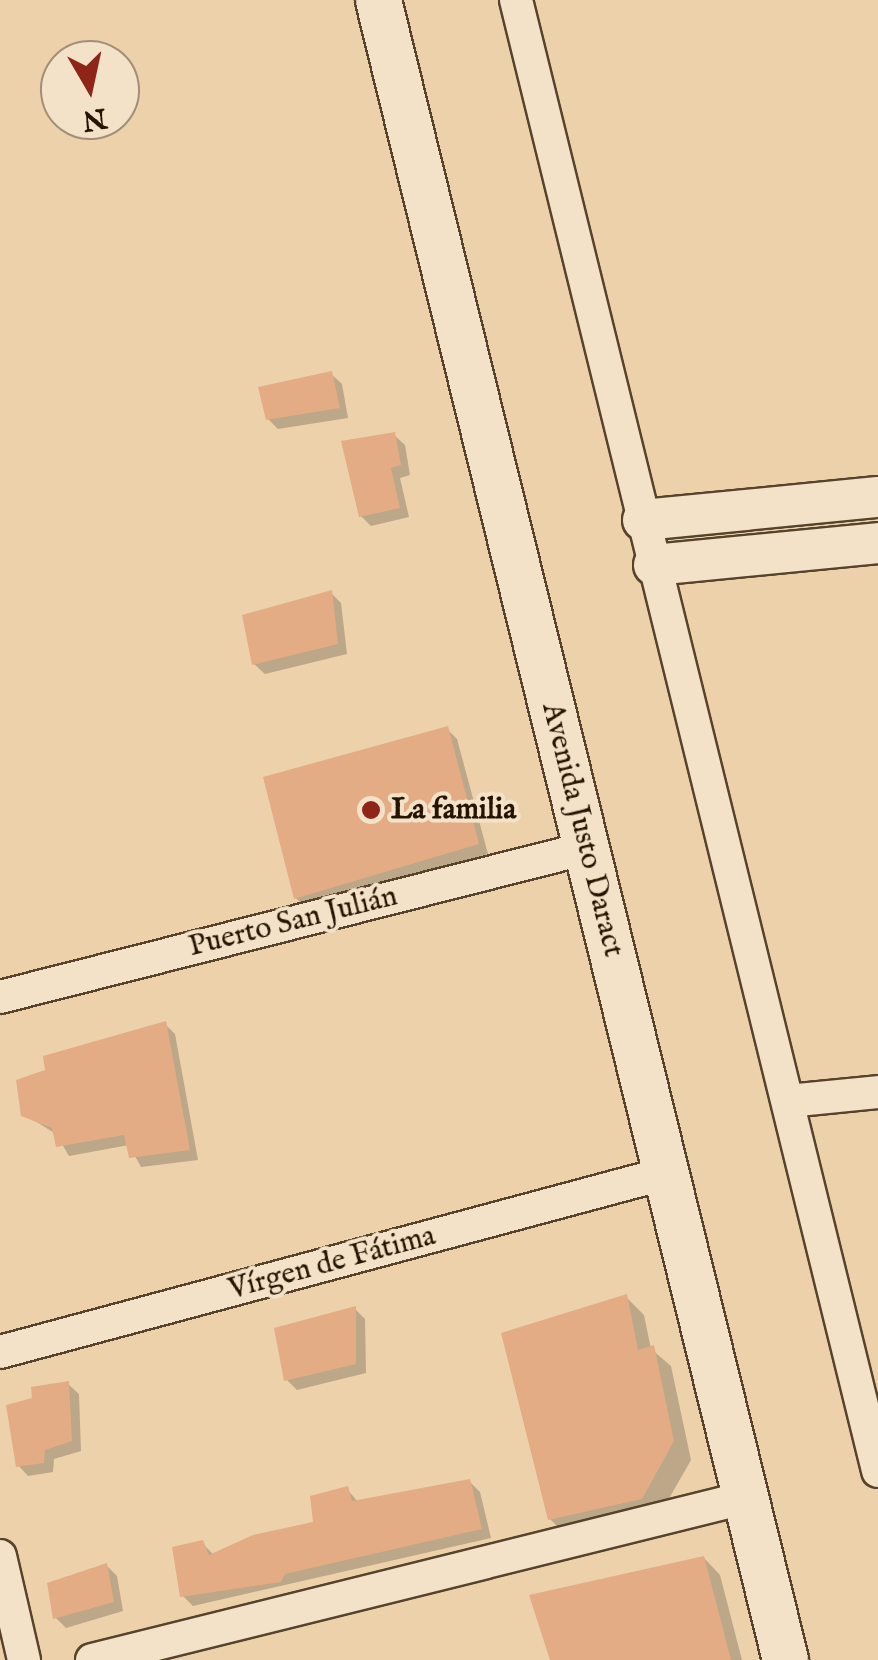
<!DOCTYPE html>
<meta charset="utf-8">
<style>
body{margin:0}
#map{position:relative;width:878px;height:1660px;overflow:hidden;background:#ecd1ab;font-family:"IM FELL English",serif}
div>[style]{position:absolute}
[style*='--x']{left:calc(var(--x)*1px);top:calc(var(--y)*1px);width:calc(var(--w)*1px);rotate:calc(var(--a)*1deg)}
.shadow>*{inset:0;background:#0003}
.building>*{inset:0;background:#e3ac84}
.roads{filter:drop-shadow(2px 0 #57432b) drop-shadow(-2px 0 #57432b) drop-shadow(0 2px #57432b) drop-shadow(0 -2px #57432b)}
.minor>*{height:32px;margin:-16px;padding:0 16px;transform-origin:16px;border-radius:16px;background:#f3e1c8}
.tertiary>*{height:40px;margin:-20px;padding:0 20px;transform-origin:20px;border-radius:20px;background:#f3e1c8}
.secondary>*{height:45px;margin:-22.5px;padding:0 22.5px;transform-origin:22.5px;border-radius:22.5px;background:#f3e1c8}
.dots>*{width:28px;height:28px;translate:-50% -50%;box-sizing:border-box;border:5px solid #f3e1c8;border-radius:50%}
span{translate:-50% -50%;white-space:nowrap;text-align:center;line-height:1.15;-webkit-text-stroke:8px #f3e1c8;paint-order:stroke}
.poi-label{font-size:30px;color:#251400;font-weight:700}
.left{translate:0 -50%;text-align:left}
.street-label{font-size:30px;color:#251400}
.north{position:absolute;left:40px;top:40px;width:100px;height:100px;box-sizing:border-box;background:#f3e1c8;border:2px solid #a18f78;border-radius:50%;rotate:171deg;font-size:28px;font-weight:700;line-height:40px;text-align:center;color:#251400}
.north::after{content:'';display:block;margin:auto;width:35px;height:45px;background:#8f2418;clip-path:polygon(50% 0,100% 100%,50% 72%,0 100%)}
</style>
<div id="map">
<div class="shadow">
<i style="clip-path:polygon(331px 374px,342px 384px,348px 418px,278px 429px,268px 419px)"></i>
<i style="clip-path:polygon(394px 435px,405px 445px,410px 475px,400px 478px,409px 517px,371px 526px,361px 516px)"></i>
<i style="clip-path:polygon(331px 593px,341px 603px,347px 654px,265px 674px,254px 664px)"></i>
<i style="clip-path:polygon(447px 729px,457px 739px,488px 854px,306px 908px,296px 898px)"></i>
<i style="clip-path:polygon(165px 1024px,175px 1034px,198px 1160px,141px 1167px,129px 1145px,69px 1156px,56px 1134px,24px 1114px)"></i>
<i style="clip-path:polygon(626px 1297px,644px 1315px,651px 1349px,671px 1366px,691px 1460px,659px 1516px,568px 1537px,550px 1519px)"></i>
<i style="clip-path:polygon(355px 1309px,365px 1319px,366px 1373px,297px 1390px,287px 1380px)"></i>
<i style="clip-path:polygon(68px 1384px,79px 1394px,81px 1451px,54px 1459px,53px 1472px,28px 1476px,18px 1465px)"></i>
<i style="clip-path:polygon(470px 1482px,480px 1492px,491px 1538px,193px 1606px,183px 1596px,202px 1543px,214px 1555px,315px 1524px,347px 1489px,358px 1502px)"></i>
<i style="clip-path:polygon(704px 1558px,720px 1575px,742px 1660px,552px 1660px)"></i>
<i style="clip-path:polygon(107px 1566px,117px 1576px,123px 1611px,66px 1628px,56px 1618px)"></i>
</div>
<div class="building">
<i style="clip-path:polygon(332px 371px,340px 408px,266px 420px,258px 387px)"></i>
<i style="clip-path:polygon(395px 432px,401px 465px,391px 468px,400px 508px,359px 517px,341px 441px)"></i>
<i style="clip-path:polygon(332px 590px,338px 644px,252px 665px,242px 615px)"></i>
<i style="clip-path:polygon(448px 726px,479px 844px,294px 899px,263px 777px)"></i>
<i style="clip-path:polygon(166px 1021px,190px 1150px,129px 1158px,124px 1135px,56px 1147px,52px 1128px,21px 1116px,16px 1080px,45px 1070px,43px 1056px)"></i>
<i style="clip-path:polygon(627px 1294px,638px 1350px,654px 1345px,674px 1441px,642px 1499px,548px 1520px,501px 1333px)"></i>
<i style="clip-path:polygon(356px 1306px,356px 1364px,284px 1381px,274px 1328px)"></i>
<i style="clip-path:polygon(69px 1381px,72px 1441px,45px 1450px,44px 1463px,16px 1467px,6px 1405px,32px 1398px,31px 1387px)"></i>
<i style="clip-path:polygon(470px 1479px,482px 1529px,285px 1574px,281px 1582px,180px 1597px,172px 1547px,203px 1540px,209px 1555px,253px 1535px,313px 1522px,310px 1496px,348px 1486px,352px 1501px)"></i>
<i style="clip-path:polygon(704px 1556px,731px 1660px,550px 1660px,529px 1595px)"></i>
<i style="clip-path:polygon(107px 1563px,114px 1602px,53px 1619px,47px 1583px)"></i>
</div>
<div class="roads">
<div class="minor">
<i style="--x:516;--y:0;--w:1515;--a:76.17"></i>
<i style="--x:0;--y:997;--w:606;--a:-14.24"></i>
<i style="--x:788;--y:1101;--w:90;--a:-5.7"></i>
<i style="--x:0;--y:1352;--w:686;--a:-15.03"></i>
<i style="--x:0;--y:1556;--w:107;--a:77"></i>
<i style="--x:92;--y:1660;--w:672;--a:-13.95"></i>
</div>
<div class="tertiary">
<i style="--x:643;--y:520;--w:236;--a:-5.6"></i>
<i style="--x:654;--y:565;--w:225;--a:-5.6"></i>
</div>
<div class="secondary">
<i style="--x:378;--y:0;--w:1709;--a:76.22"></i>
</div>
</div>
<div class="dots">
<i style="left:371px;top:810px;background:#8f2418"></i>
</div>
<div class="poi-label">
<span class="left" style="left:391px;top:810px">La familia</span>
</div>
<div class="street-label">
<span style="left:582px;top:830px;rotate:76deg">Avenida Justo Daract</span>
<span style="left:293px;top:922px;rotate:-14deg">Puerto San Julián</span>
<span style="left:332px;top:1263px;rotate:-15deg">Vírgen de Fátima</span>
</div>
<div class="north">N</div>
</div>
